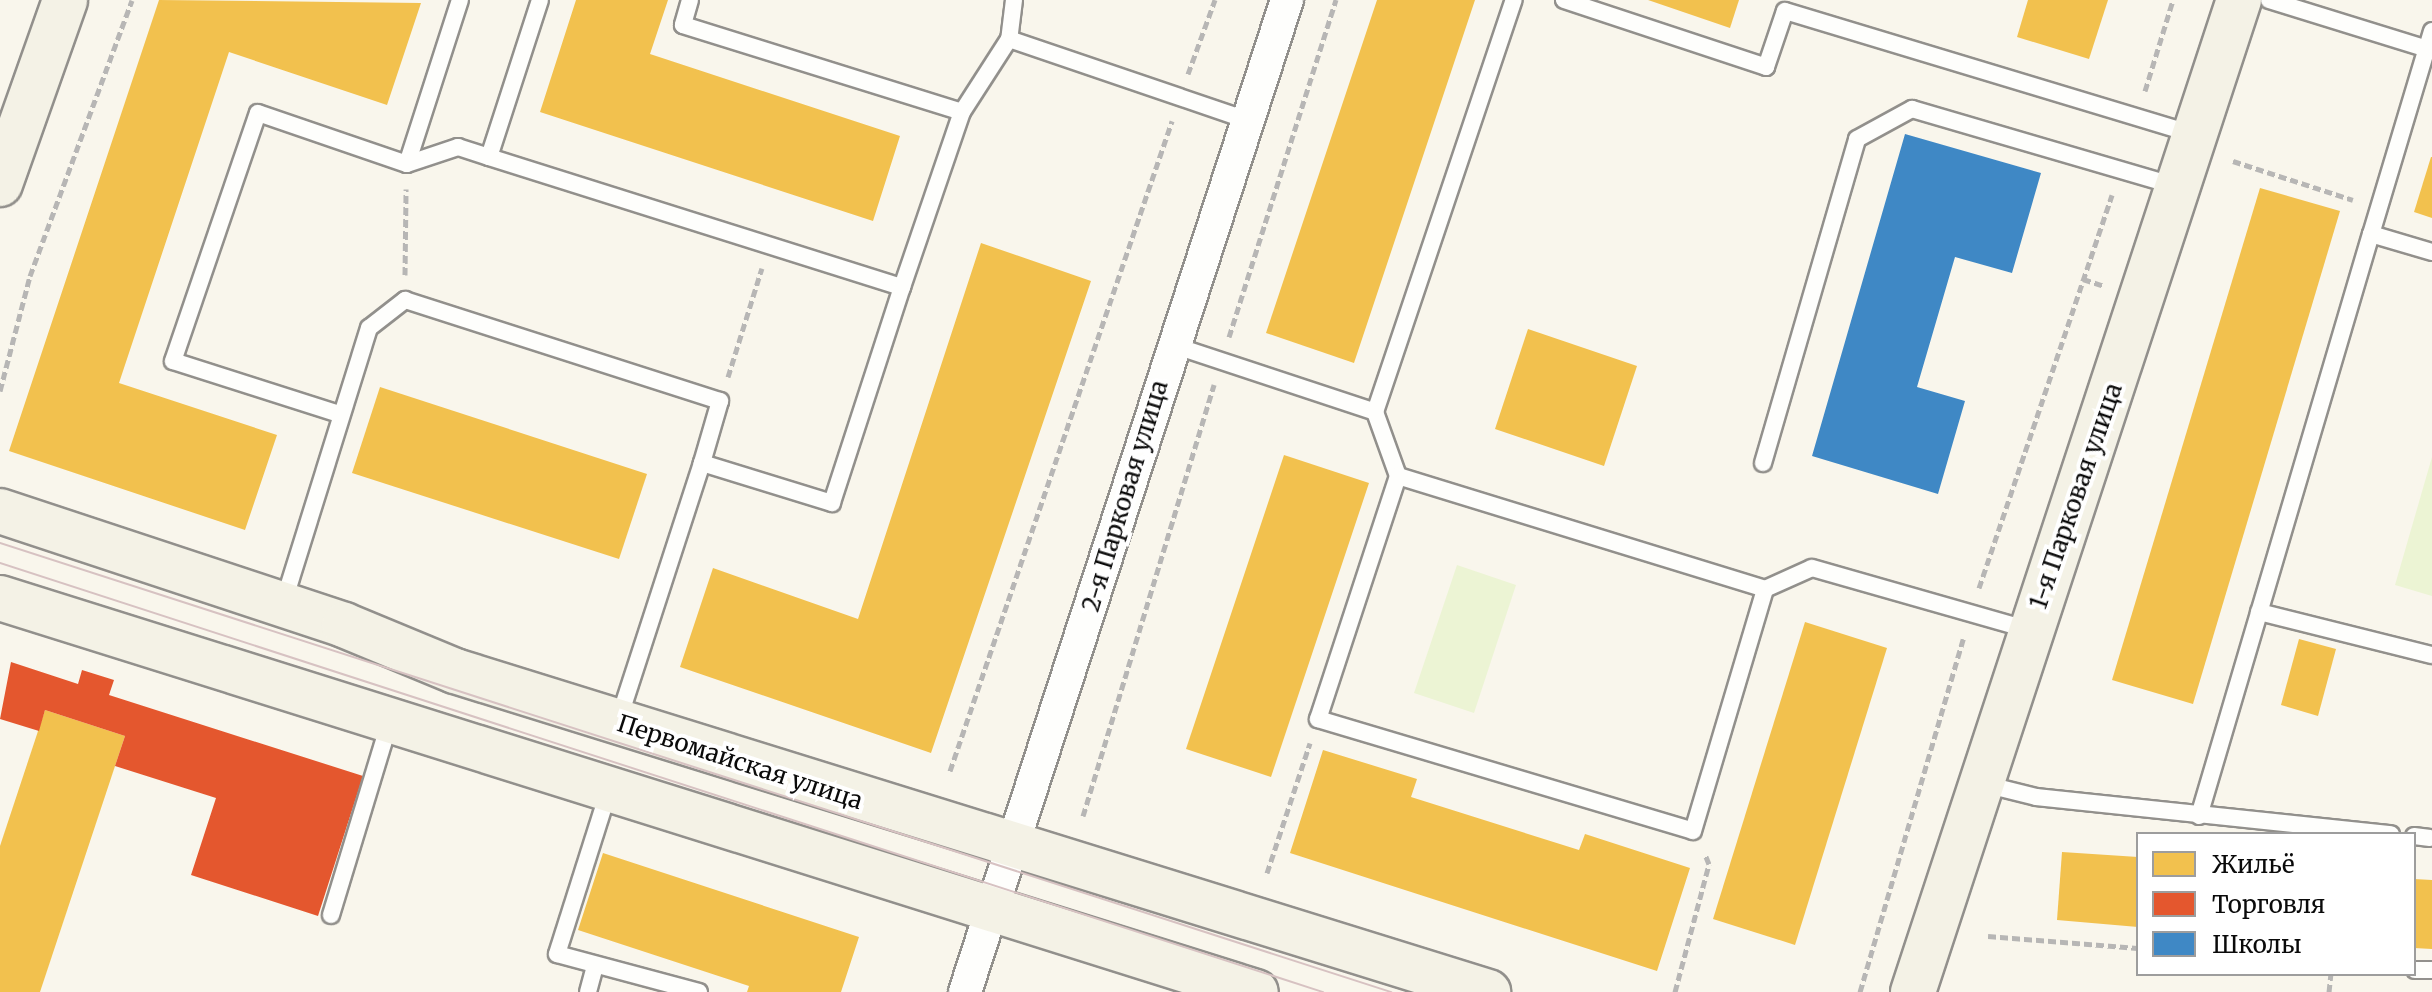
<!DOCTYPE html>
<meta charset="utf-8">
<style>
body{margin:0}
#map{position:relative;width:2432px;height:992px;overflow:hidden;background:#f9f6ec;font-family:Merriweather,serif}
div>[style]{position:absolute}
[style*='--x']{left:calc(var(--x)*1px);top:calc(var(--y)*1px);width:calc(var(--w)*1px);rotate:calc(var(--a)*1deg)}
.pitch>*{inset:0;background:#ecf4d4}
.homes>*{inset:0;background:#f2c14e}
.shops>*{inset:0;background:#e4572e}
.schools>*{inset:0;background:#3f88c5}
.path>*{height:5px;margin-top:-2.5px;transform-origin:0;background:repeating-linear-gradient(90deg,#b7b6b5 0 8px,transparent 0 12px)}
.roads{filter:drop-shadow(2px 0 #92908c) drop-shadow(-2px 0 #92908c) drop-shadow(0 2px #92908c) drop-shadow(0 -2px #92908c)}
.lane>*{height:16px;margin:-8px;padding:0 8px;transform-origin:8px;border-radius:8px;background:#fefefc}
.street>*{height:32px;margin:-16px;padding:0 16px;transform-origin:16px;border-radius:16px;background:#fefefc}
.secondary>*{height:44px;margin:-22px;padding:0 22px;transform-origin:22px;border-radius:22px;background:#f4f2e6}
.tram>*{height:2px;margin:-1px;padding:0 1px;transform-origin:1px;border-radius:1px;background:#d7c2c2}
span{translate:-50% -50%;white-space:nowrap;text-align:center;line-height:1.15;-webkit-text-stroke:8px #fff;paint-order:stroke}
.street-label{font-size:24px;color:#0a0a0a}
.legend{position:absolute;left:2136px;top:832px;width:280px;height:144px;box-sizing:border-box;background:#fff;border:2px solid #9d9d9d;margin:0;padding:10px 14px;list-style:none;font-size:24px;color:#0a0a0a}
.legend li{display:flex;align-items:center;gap:16px;height:40px}
.legend b{width:40px;border:2px solid #9d9d9d}
</style>
<div id="map">
<div class="pitch">
<i style="clip-path:polygon(2432px 457px,2432px 596px,2395px 585px)"></i>
<i style="clip-path:polygon(1457px 565px,1516px 585px,1474px 713px,1414px 693px)"></i>
</div>
<div class="homes">
<i style="clip-path:polygon(159px 0,421px 3px,387px 105px,229px 52px,119px 383px,277px 435px,245px 530px,9px 451px)"></i>
<i style="clip-path:polygon(576px 0,668px 0,650px 54px,900px 136px,873px 221px,540px 112px)"></i>
<i style="clip-path:polygon(1377px 0,1475px 0,1354px 363px,1266px 333px)"></i>
<i style="clip-path:polygon(1648px 0,1739px 0,1730px 28px)"></i>
<i style="clip-path:polygon(2028px 0,2108px 0,2089px 59px,2017px 37px)"></i>
<i style="clip-path:polygon(2431px 157px,2432px 157px,2432px 218px,2414px 212px)"></i>
<i style="clip-path:polygon(2260px 188px,2340px 211px,2193px 704px,2112px 680px)"></i>
<i style="clip-path:polygon(981px 243px,1091px 281px,931px 753px,680px 667px,713px 568px,858px 619px)"></i>
<i style="clip-path:polygon(1528px 329px,1637px 366px,1604px 466px,1495px 429px)"></i>
<i style="clip-path:polygon(380px 387px,647px 474px,619px 559px,352px 473px)"></i>
<i style="clip-path:polygon(1284px 455px,1369px 483px,1271px 777px,1186px 749px)"></i>
<i style="clip-path:polygon(1805px 622px,1887px 648px,1795px 945px,1713px 919px)"></i>
<i style="clip-path:polygon(2299px 639px,2336px 649px,2318px 716px,2281px 705px)"></i>
<i style="clip-path:polygon(45px 710px,125px 736px,40px 992px,0 992px,0 846px)"></i>
<i style="clip-path:polygon(1323px 750px,1417px 779px,1411px 797px,1579px 850px,1585px 834px,1690px 868px,1657px 971px,1290px 853px)"></i>
<i style="clip-path:polygon(2062px 852px,2138px 857px,2138px 927px,2057px 920px)"></i>
<i style="clip-path:polygon(603px 853px,859px 937px,841px 992px,747px 992px,749px 986px,578px 930px)"></i>
<i style="clip-path:polygon(2414px 879px,2432px 880px,2432px 949px,2414px 948px)"></i>
</div>
<div class="shops">
<i style="clip-path:polygon(11px 662px,78px 684px,82px 670px,114px 680px,109px 695px,363px 776px,318px 916px,191px 875px,216px 798px,115px 766px,125px 736px,45px 710px,39px 731px,0 719px)"></i>
</div>
<div class="schools">
<i style="clip-path:polygon(1905px 134px,2041px 173px,2012px 273px,1955px 257px,1917px 387px,1965px 401px,1938px 494px,1812px 456px)"></i>
</div>
<div class="path">
<i style="--x:1188;--y:74;--w:79;--a:-70"></i>
<i style="--x:2145;--y:91;--w:95;--a:-72.9"></i>
<i style="--x:2233;--y:161;--w:126;--a:18"></i>
<i style="--x:405;--y:275;--w:86;--a:-89.3"></i>
<i style="--x:2083;--y:279;--w:22;--a:18"></i>
<i style="--x:1229;--y:337;--w:354;--a:-72.4"></i>
<i style="--x:728;--y:377;--w:114;--a:-72.7"></i>
<i style="--x:0;--y:391;--w:119;--a:-75.4"></i>
<i style="--x:30;--y:276;--w:294;--a:-69.7"></i>
<i style="--x:1979;--y:588;--w:415;--a:-71.3"></i>
<i style="--x:950;--y:771;--w:687;--a:-71.14"></i>
<i style="--x:1083;--y:816;--w:451;--a:-73.1"></i>
<i style="--x:1267;--y:873;--w:137;--a:-71.7"></i>
<i style="--x:1988;--y:936;--w:150;--a:4.6"></i>
<i style="--x:1675;--y:992;--w:132;--a:-75.1"></i>
<i style="--x:1709;--y:864;--w:11;--a:-112"></i>
<i style="--x:1860;--y:992;--w:368;--a:-73.7"></i>
<i style="--x:2329;--y:992;--w:18;--a:-84"></i>
</div>
<div class="roads">
<div class="lane">
<i style="--x:540;--y:0;--w:165;--a:108"></i>
<i style="--x:489;--y:157;--w:433;--a:17.5"></i>
<i style="--x:902;--y:287;--w:227;--a:108"></i>
<i style="--x:832;--y:503;--w:136;--a:-162.9"></i>
<i style="--x:702;--y:463;--w:272;--a:108"></i>
<i style="--x:690;--y:0;--w:26;--a:106"></i>
<i style="--x:683;--y:25;--w:292;--a:17.3"></i>
<i style="--x:1014;--y:0;--w:39;--a:97"></i>
<i style="--x:1009;--y:39;--w:251;--a:18.8"></i>
<i style="--x:1564;--y:0;--w:213;--a:18.3"></i>
<i style="--x:1766;--y:67;--w:59;--a:-71.3"></i>
<i style="--x:1785;--y:11;--w:426;--a:16.8"></i>
<i style="--x:2269;--y:0;--w:165;--a:17.2"></i>
<i style="--x:2432;--y:31;--w:212;--a:106.7"></i>
<i style="--x:2371;--y:234;--w:64;--a:16.4"></i>
<i style="--x:407;--y:164;--w:172;--a:-72.1"></i>
<i style="--x:902;--y:287;--w:185;--a:-71.1"></i>
<i style="--x:962;--y:112;--w:87;--a:-57.2"></i>
<i style="--x:1173;--y:345;--w:213;--a:18.3"></i>
<i style="--x:1375;--y:412;--w:435;--a:-71.4"></i>
<i style="--x:1375;--y:412;--w:68;--a:70.2"></i>
<i style="--x:1398;--y:476;--w:256;--a:108.2"></i>
<i style="--x:1318;--y:719;--w:391;--a:16.6"></i>
<i style="--x:1693;--y:831;--w:252;--a:-73.4"></i>
<i style="--x:339;--y:414;--w:174;--a:-162.3"></i>
<i style="--x:173;--y:361;--w:262;--a:-71.1"></i>
<i style="--x:258;--y:113;--w:157;--a:18.9"></i>
<i style="--x:407;--y:164;--w:54;--a:-18.4"></i>
<i style="--x:458;--y:147;--w:33;--a:18"></i>
<i style="--x:1763;--y:463;--w:337;--a:-73.8"></i>
<i style="--x:1857;--y:139;--w:63;--a:-28.6"></i>
<i style="--x:1912;--y:109;--w:274;--a:16.3"></i>
<i style="--x:1398;--y:476;--w:384;--a:17.1"></i>
<i style="--x:1765;--y:589;--w:51;--a:-24.1"></i>
<i style="--x:1812;--y:568;--w:226;--a:15.9"></i>
<i style="--x:283;--y:604;--w:289;--a:-72.7"></i>
<i style="--x:369;--y:328;--w:46;--a:-37.9"></i>
<i style="--x:405;--y:300;--w:331;--a:17.8"></i>
<i style="--x:720;--y:401;--w:65;--a:106.2"></i>
<i style="--x:2259;--y:612;--w:178;--a:14"></i>
<i style="--x:1984;--y:784;--w:54;--a:14"></i>
<i style="--x:2036;--y:797;--w:357;--a:6"></i>
<i style="--x:609;--y:790;--w:172;--a:107.6"></i>
<i style="--x:557;--y:954;--w:147;--a:15"></i>
<i style="--x:2199;--y:816;--w:607;--a:-73.54"></i>
<i style="--x:2414;--y:836;--w:16;--a:7"></i>
<i style="--x:331;--y:915;--w:203;--a:-73.1"></i>
<i style="--x:2415;--y:970;--w:17;--a:0"></i>
<i style="--x:588;--y:992;--w:28;--a:-75"></i>
</div>
<div class="street">
<i style="--x:965;--y:992;--w:1043;--a:-72.02"></i>
</div>
<div class="secondary">
<i style="--x:0;--y:184;--w:195;--a:-70.5"></i>
<i style="--x:0;--y:511;--w:362;--a:18.3"></i>
<i style="--x:344;--y:625;--w:120;--a:22.5"></i>
<i style="--x:455;--y:671;--w:1082;--a:17.26"></i>
<i style="--x:0;--y:598;--w:1316;--a:17.42"></i>
<i style="--x:1913;--y:992;--w:1044;--a:-71.81"></i>
</div>
</div>
<div class="tram">
<i style="--x:0;--y:543;--w:1462;--a:17.89"></i>
<i style="--x:0;--y:563;--w:1391;--a:17.97"></i>
</div>
<div class="street-label">
<span style="left:1125px;top:496px;rotate:-73deg">2-я Парковая улица</span>
<span style="left:2076px;top:496px;rotate:-71deg">1-я Парковая улица</span>
<span style="left:740px;top:762px;rotate:18deg">Первомайская улица</span>
</div>
<ul class="legend">
<li><b style="height:22px;background:#f2c14e"></b>Жильё</li>
<li><b style="height:22px;background:#e4572e"></b>Торговля</li>
<li><b style="height:22px;background:#3f88c5"></b>Школы</li>
</ul>
</div>
